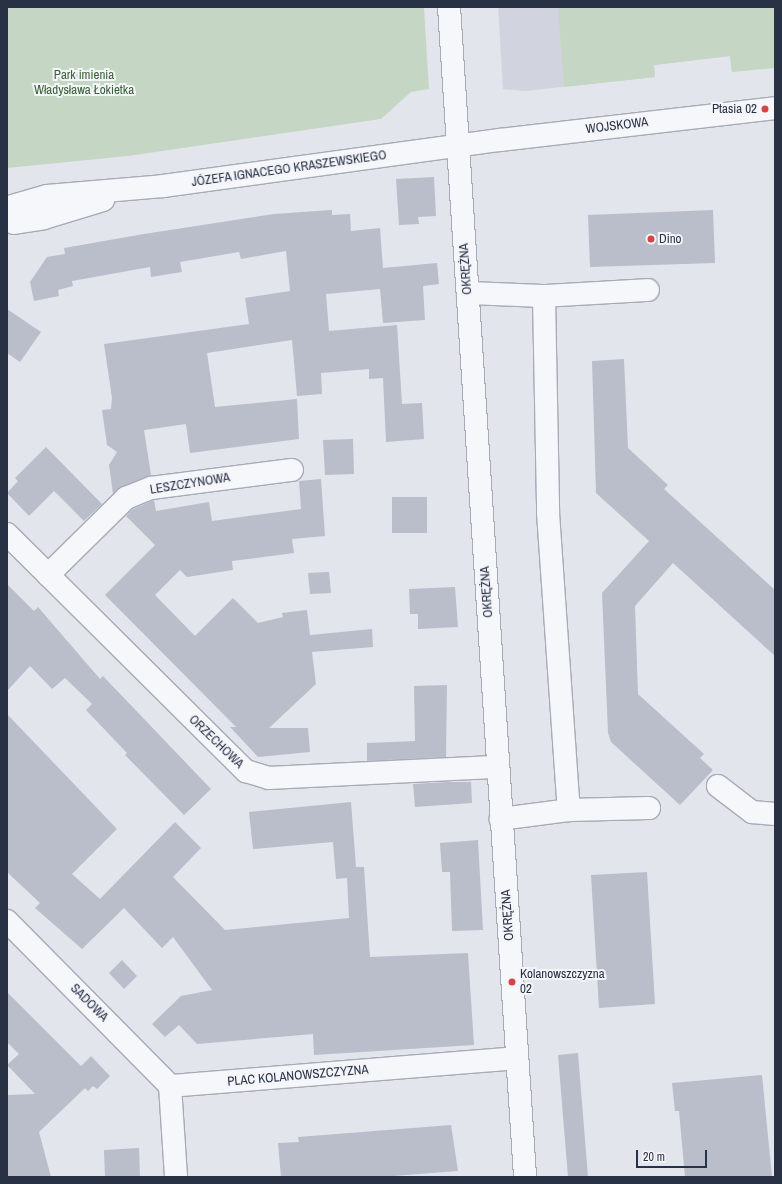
<!DOCTYPE html>
<meta charset="utf-8">
<style>
body{margin:0}
#map{position:relative;width:782px;height:1184px;overflow:hidden;background:#e3e5ec;font-family:"Archivo Narrow",sans-serif}
div>[style]{position:absolute}
[style*='--x']{left:calc(var(--x)*1px);top:calc(var(--y)*1px);width:calc(var(--w)*1px);rotate:calc(var(--a)*1deg)}
.built>*{inset:0;background:#d1d4de}
.green>*{inset:0;background:#c6d6c4}
.building>*{inset:0;background:#babeca}
.roads{filter:drop-shadow(1px 0 #a7abb7) drop-shadow(-1px 0 #a7abb7) drop-shadow(0 1px #a7abb7) drop-shadow(0 -1px #a7abb7)}
.minor>*{height:22px;margin:-11px;padding:0 11px;transform-origin:11px;border-radius:11px;background:#f6f7fa}
.dots>*{width:11px;height:11px;translate:-50% -50%;box-sizing:border-box;border:2px solid #f3f5f9;border-radius:50%}
span{translate:-50% -50%;white-space:nowrap;text-align:center;line-height:1.15;-webkit-text-stroke:4px #f3f5f9;paint-order:stroke}
.park-label{font-size:13px;color:#396236}
.poi-label{font-size:13px;color:#293145}
.right{translate:-100% -50%;text-align:right}
.left{translate:0 -50%;text-align:left}
.street-label{font-size:13px;color:#293145}
.frame{position:absolute;inset:0;border:8px solid #293145;pointer-events:none}
.scale{position:absolute;left:636px;top:1150px;width:71px;height:18px;box-sizing:border-box;border:2px solid #293145;border-top:0;padding-left:5px;font-size:12px;line-height:14px;white-space:nowrap;color:#293145;-webkit-text-stroke:3px #f3f5f9;paint-order:stroke}
</style>
<div id="map">
<div class="built">
<i style="clip-path:polygon(498px 7px,775px 7px,752px 67px,732px 72px,730px 56px,654px 65px,655px 77px,525px 91px,503px 89px)"></i>
</div>
<div class="green">
<i style="clip-path:polygon(7px 7px,424px 7px,429px 89px,411px 92px,381px 119px,128px 156px,7px 168px)"></i>
<i style="clip-path:polygon(558px 7px,775px 7px,775px 68px,732px 72px,730px 56px,654px 65px,655px 77px,564px 87px)"></i>
</div>
<div class="building">
<i style="clip-path:polygon(434px 177px,436px 216px,418px 217px,419px 224px,399px 225px,396px 179px)"></i>
<i style="clip-path:polygon(332px 210px,332px 215px,350px 214px,351px 231px,380px 228px,383px 268px,437px 263px,439px 284px,423px 286px,425px 320px,383px 323px,380px 289px,326px 294px,329px 331px,397px 325px,402px 404px,422px 403px,424px 439px,386px 442px,383px 378px,369px 379px,369px 369px,321px 373px,322px 394px,297px 396px,292px 340px,207px 353px,215px 407px,297px 399px,299px 439px,190px 453px,186px 424px,144px 430px,151px 475px,113px 494px,109px 465px,117px 452px,107px 445px,102px 410px,111px 409px,112px 398px,104px 344px,249px 324px,245px 298px,290px 291px,286px 251px,241px 259px,239px 252px,180px 262px,182px 272px,151px 277px,150px 267px,72px 281px,73px 286px,58px 290px,59px 296px,34px 301px,30px 282px,47px 257px,65px 254px,64px 248px,144px 234px,274px 214px)"></i>
<i style="clip-path:polygon(713px 210px,715px 263px,590px 267px,588px 215px)"></i>
<i style="clip-path:polygon(7px 309px,41px 332px,20px 362px,7px 353px)"></i>
<i style="clip-path:polygon(624px 359px,628px 448px,668px 485px,664px 489px,775px 590px,775px 656px,673px 563px,635px 606px,638px 694px,704px 754px,700px 758px,713px 770px,680px 805px,611px 742px,608px 733px,602px 593px,649px 541px,596px 493px,592px 361px)"></i>
<i style="clip-path:polygon(353px 439px,354px 474px,325px 475px,323px 440px)"></i>
<i style="clip-path:polygon(46px 447px,102px 504px,84px 521px,54px 491px,29px 516px,7px 493px,18px 481px,15px 478px)"></i>
<i style="clip-path:polygon(321px 479px,325px 536px,292px 539px,294px 553px,232px 561px,233px 570px,187px 577px,180px 570px,155px 595px,195px 636px,233px 598px,258px 623px,283px 617px,282px 613px,307px 610px,310px 635px,372px 629px,373px 647px,312px 652px,316px 684px,269px 728px,308px 728px,310px 752px,258px 757px,230px 727px,236px 727px,105px 595px,155px 545px,126px 516px,133px 509px,154px 500px,156px 511px,209px 502px,212px 521px,301px 509px,299px 481px)"></i>
<i style="clip-path:polygon(392px 497px,427px 497px,427px 533px,392px 533px)"></i>
<i style="clip-path:polygon(329px 572px,331px 593px,310px 594px,308px 573px)"></i>
<i style="clip-path:polygon(7px 584px,34px 611px,38px 607px,100px 679px,103px 676px,211px 789px,184px 815px,125px 755px,127px 753px,86px 710px,92px 704px,65px 678px,52px 689px,30px 666px,7px 691px)"></i>
<i style="clip-path:polygon(455px 587px,458px 627px,418px 629px,418px 614px,410px 614px,409px 589px)"></i>
<i style="clip-path:polygon(447px 685px,446px 757px,367px 761px,367px 743px,415px 741px,414px 686px)"></i>
<i style="clip-path:polygon(7px 714px,117px 829px,72px 874px,100px 899px,175px 822px,201px 848px,173px 877px,225px 930px,349px 918px,347px 878px,336px 879px,333px 842px,253px 849px,249px 812px,351px 802px,356px 867px,364px 867px,370px 957px,468px 953px,474px 1045px,314px 1055px,313px 1034px,197px 1044px,179px 1025px,165px 1037px,152px 1024px,181px 996px,212px 990px,173px 937px,162px 948px,124px 908px,82px 949px,35px 908px,40px 903px,7px 872px)"></i>
<i style="clip-path:polygon(447px 782px,471px 782px,472px 803px,415px 807px,413px 784px)"></i>
<i style="clip-path:polygon(478px 840px,483px 930px,452px 931px,450px 872px,442px 872px,440px 843px)"></i>
<i style="clip-path:polygon(647px 872px,655px 1004px,599px 1008px,591px 875px)"></i>
<i style="clip-path:polygon(122px 960px,137px 976px,124px 989px,109px 973px)"></i>
<i style="clip-path:polygon(7px 992px,81px 1066px,91px 1056px,110px 1076px,97px 1089px,93px 1086px,88px 1091px,85px 1088px,39px 1132px,51px 1177px,7px 1177px,7px 1095px,35px 1094px,7px 1065px,19px 1054px,7px 1042px)"></i>
<i style="clip-path:polygon(578px 1053px,588px 1177px,568px 1177px,558px 1055px)"></i>
<i style="clip-path:polygon(762px 1075px,772px 1177px,685px 1177px,679px 1111px,675px 1111px,672px 1083px)"></i>
<i style="clip-path:polygon(451px 1125px,458px 1171px,380px 1177px,281px 1177px,278px 1143px,299px 1142px,298px 1137px)"></i>
<i style="clip-path:polygon(139px 1148px,140px 1177px,105px 1177px,104px 1150px)"></i>
</div>
<div class="roads">
<div class="minor">
<i style="--x:449;--y:7;--w:1172;--a:86.28"></i>
<i style="--x:12;--y:206;--w:36;--a:-16"></i>
<i style="--x:47;--y:196;--w:116;--a:-4.9"></i>
<i style="--x:163;--y:186;--w:340;--a:-7.8"></i>
<i style="--x:500;--y:140;--w:277;--a:-6.6"></i>
<i style="--x:14;--y:223;--w:30;--a:-9"></i>
<i style="--x:44;--y:218;--w:62;--a:-17"></i>
<i style="--x:468;--y:293;--w:76;--a:2.3"></i>
<i style="--x:544;--y:296;--w:217;--a:88.9"></i>
<i style="--x:548;--y:513;--w:298;--a:86"></i>
<i style="--x:569;--y:810;--w:69;--a:172.5"></i>
<i style="--x:544;--y:296;--w:104;--a:-3.3"></i>
<i style="--x:7;--y:534;--w:337;--a:44.8"></i>
<i style="--x:246;--y:771;--w:24;--a:17"></i>
<i style="--x:269;--y:778;--w:229;--a:-2.8"></i>
<i style="--x:48;--y:575;--w:110;--a:-44.6"></i>
<i style="--x:126;--y:498;--w:27;--a:-22"></i>
<i style="--x:151;--y:488;--w:142;--a:-7.3"></i>
<i style="--x:718;--y:786;--w:43;--a:37.4"></i>
<i style="--x:752;--y:812;--w:23;--a:5"></i>
<i style="--x:569;--y:810;--w:80;--a:-1.4"></i>
<i style="--x:7;--y:921;--w:232;--a:45.3"></i>
<i style="--x:170;--y:1086;--w:348;--a:-4.6"></i>
<i style="--x:170;--y:1086;--w:91;--a:86.2"></i>
</div>
</div>
<div class="dots">
<i style="left:765px;top:109px;background:#d64248"></i>
<i style="left:651px;top:239px;background:#d64248"></i>
<i style="left:512px;top:982px;background:#d64248"></i>
</div>
<div class="park-label">
<span style="left:84px;top:83px">Park imienia<br>Władysława Łokietka</span>
</div>
<div class="poi-label">
<span class="right" style="left:757px;top:109px">Ptasia 02</span>
<span class="left" style="left:659px;top:239px">Dino</span>
<span class="left" style="left:520px;top:982px">Kolanowszczyzna<br>02</span>
</div>
<div class="street-label">
<span style="left:617px;top:126px;rotate:-7deg">WOJSKOWA</span>
<span style="left:289px;top:169px;rotate:-8deg">JÓZEFA IGNACEGO KRASZEWSKIEGO</span>
<span style="left:466px;top:269px;rotate:-94deg">OKRĘŻNA</span>
<span style="left:190px;top:484px;rotate:-9deg">LESZCZYNOWA</span>
<span style="left:487px;top:592px;rotate:-94deg">OKRĘŻNA</span>
<span style="left:216px;top:742px;rotate:44deg">ORZECHOWA</span>
<span style="left:508px;top:915px;rotate:-94deg">OKRĘŻNA</span>
<span style="left:89px;top:1003px;rotate:45deg">SADOWA</span>
<span style="left:298px;top:1076px;rotate:-5deg">PLAC KOLANOWSZCZYZNA</span>
</div>
<div class="frame"></div>
<div class="scale">20 m</div>
</div>
